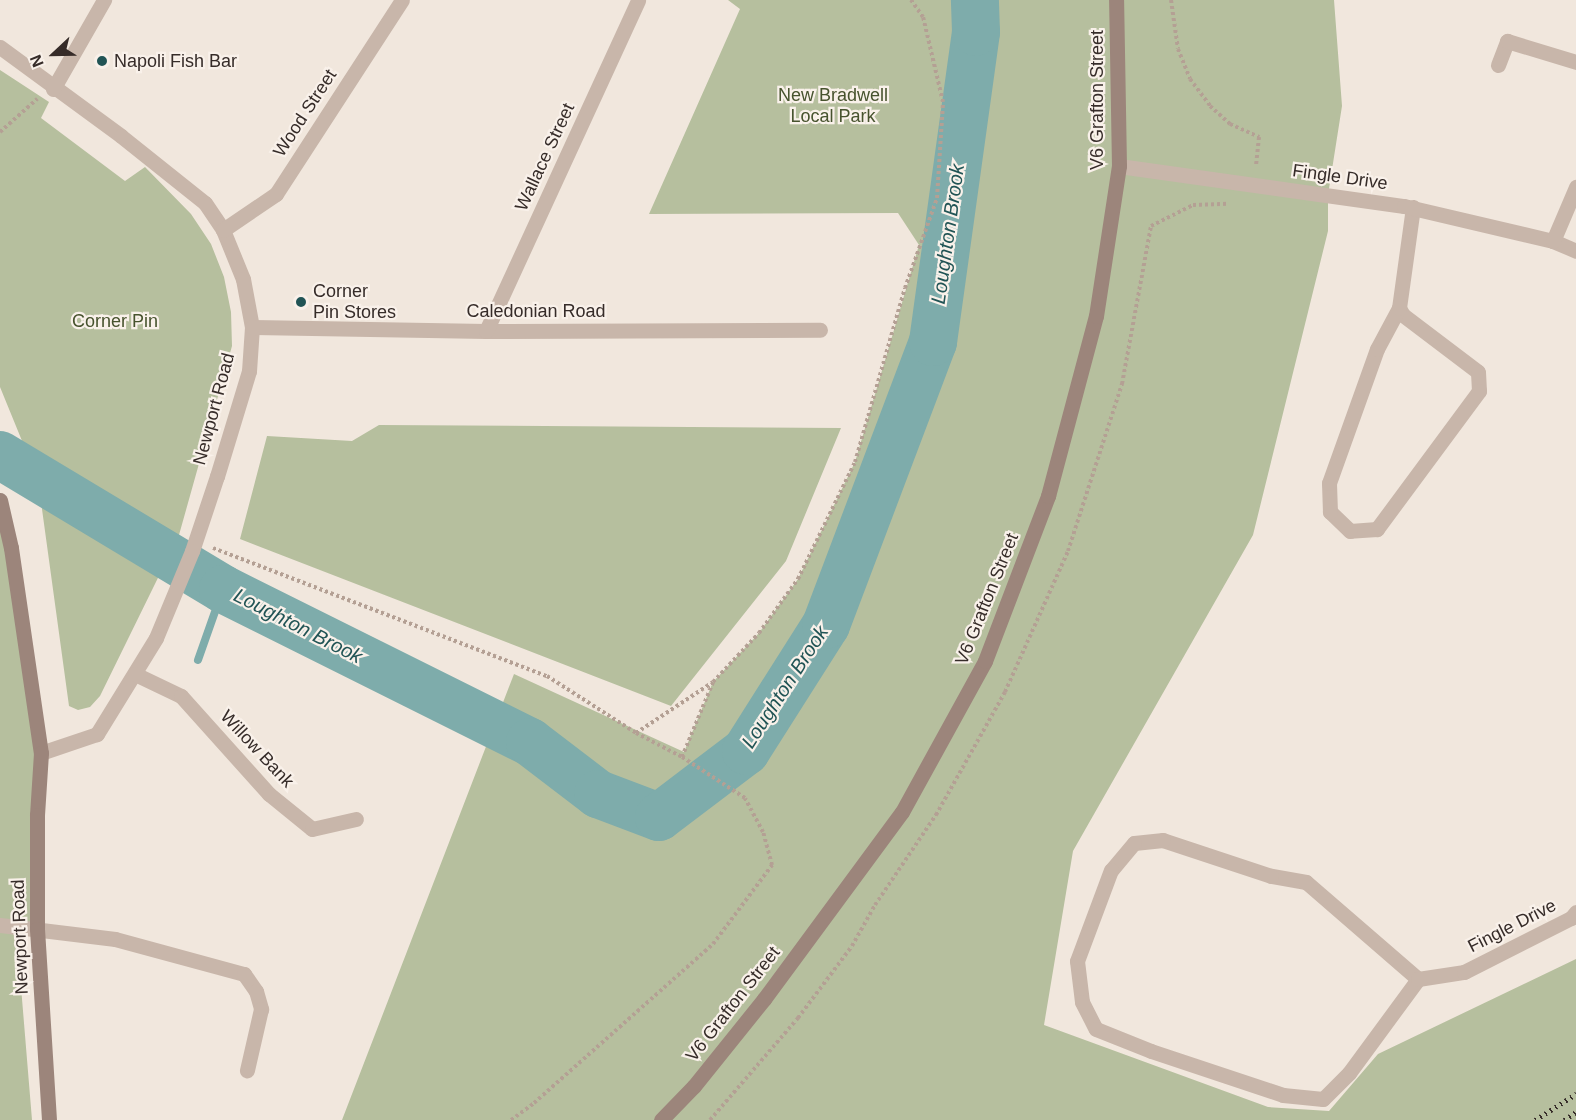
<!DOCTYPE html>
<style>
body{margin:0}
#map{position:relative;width:1576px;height:1120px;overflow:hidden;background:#f1e7dd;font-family:Helvetica,sans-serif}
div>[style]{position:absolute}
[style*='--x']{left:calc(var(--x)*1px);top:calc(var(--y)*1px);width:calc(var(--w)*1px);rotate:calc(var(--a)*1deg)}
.green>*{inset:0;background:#b6bf9e}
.stream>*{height:8px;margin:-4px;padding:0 4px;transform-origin:4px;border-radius:4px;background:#7eacab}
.river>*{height:48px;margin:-24px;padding:0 24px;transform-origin:24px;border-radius:24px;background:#7eacab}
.path>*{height:4px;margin-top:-2px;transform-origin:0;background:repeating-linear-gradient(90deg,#b4a094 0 3px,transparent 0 6px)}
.lane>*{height:15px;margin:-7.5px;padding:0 7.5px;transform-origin:7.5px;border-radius:7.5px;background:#c8b6aa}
.street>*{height:15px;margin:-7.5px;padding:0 7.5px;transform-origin:7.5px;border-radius:7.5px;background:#c8b6aa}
.secondary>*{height:15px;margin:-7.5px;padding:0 7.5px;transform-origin:7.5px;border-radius:7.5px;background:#9c857b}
.rail>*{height:4.5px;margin-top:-2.25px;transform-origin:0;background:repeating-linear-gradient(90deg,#362c29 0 1.5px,transparent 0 6px)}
.dots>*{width:16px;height:16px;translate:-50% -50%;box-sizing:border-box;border:3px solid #f9f1ea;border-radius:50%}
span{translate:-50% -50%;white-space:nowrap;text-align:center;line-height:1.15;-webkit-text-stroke:4.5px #f9f1ea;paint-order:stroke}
.poi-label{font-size:18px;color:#362c29}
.left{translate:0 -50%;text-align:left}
.park-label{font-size:18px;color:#47532e}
.street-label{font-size:18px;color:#362c29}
.water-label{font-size:20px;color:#215455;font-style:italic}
.north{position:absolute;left:24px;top:24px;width:60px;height:60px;-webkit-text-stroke:4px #f9f1ea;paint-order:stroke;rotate:248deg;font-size:16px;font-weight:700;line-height:24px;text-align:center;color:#362c29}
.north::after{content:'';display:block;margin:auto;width:21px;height:27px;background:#362c29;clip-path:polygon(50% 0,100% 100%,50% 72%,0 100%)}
</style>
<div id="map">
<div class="green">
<i style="clip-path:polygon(728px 0,1334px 0,1342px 106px,1328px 195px,1328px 231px,1253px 535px,1073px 851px,1044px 1025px,1268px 1107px,1329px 1111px,1378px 1054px,1576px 959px,1576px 1120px,342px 1120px,514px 674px,684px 752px,713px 682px,759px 633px,798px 579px,855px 462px,919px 245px,898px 213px,649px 214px,740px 9px)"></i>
<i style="clip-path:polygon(0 70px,49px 102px,41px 118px,125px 181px,145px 167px,191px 214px,211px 244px,224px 277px,231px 312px,232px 346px,179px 535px,100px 696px,90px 707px,78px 710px,69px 706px,38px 480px,0 387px)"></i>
<i style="clip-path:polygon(379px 425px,841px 428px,786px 561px,671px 706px,240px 539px,267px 436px,352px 441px)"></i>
<i style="clip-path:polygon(0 500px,41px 753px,37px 929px,16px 926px,32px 1120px,0 1120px)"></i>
</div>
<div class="stream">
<i style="--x:198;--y:660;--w:75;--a:-70.6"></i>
</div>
<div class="river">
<i style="--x:0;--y:455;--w:260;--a:31"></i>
<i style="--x:223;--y:589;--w:343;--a:26.5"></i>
<i style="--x:530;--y:742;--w:86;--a:37.4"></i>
<i style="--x:598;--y:794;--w:65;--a:20.7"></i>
<i style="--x:659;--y:817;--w:109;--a:-37.2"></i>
<i style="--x:746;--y:751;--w:149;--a:-57.6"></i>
<i style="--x:826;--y:625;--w:303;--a:-69.3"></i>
<i style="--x:933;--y:342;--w:313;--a:-82.1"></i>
<i style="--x:976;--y:32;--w:32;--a:-92"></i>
</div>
<div class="path">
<i style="--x:1171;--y:0;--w:49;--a:81.9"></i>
<i style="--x:1178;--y:49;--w:32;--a:68"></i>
<i style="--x:1190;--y:79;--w:34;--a:53"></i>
<i style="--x:1210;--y:106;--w:27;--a:42"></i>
<i style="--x:1230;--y:124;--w:32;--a:24"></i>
<i style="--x:1259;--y:137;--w:29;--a:96"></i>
<i style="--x:0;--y:132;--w:50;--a:-41.7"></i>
<i style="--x:213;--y:548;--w:358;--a:21"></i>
<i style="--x:547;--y:676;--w:106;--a:32.6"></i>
<i style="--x:636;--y:733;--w:52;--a:27.6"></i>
<i style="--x:636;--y:733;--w:92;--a:-33.5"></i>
<i style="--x:511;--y:1120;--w:29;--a:-36"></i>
<i style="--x:534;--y:1103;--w:239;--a:-41.6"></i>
<i style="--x:713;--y:944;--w:99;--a:-53.2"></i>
<i style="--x:772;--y:865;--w:34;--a:-105"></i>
<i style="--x:763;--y:832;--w:38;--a:-118"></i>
<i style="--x:745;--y:798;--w:75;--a:-146.9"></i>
<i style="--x:682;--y:757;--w:81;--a:-67.5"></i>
<i style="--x:713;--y:682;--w:67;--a:-46.8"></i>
<i style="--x:759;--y:633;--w:67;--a:-54.2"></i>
<i style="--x:798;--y:579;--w:130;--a:-64"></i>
<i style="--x:855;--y:462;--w:181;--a:-74"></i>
<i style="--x:905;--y:288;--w:96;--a:-70.4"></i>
<i style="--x:937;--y:198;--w:96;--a:-86.4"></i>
<i style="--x:943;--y:102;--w:87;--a:-103.2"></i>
<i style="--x:923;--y:17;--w:21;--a:-125"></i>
<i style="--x:710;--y:1120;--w:135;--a:-49.2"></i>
<i style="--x:798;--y:1018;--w:90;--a:-53.1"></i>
<i style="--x:852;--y:946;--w:47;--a:-60.7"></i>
<i style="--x:875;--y:905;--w:109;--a:-55.9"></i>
<i style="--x:936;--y:815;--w:141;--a:-60.7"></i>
<i style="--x:1005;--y:692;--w:154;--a:-65.9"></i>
<i style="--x:1068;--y:551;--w:176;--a:-72.1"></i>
<i style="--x:1122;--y:384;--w:161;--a:-79.6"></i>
<i style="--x:1151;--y:226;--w:47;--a:-26.6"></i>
<i style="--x:1193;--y:205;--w:35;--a:-2"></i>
</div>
<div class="lane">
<i style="--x:1498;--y:65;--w:26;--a:-69"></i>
<i style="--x:1507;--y:41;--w:72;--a:16.9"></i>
<i style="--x:1399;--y:308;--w:8;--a:60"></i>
<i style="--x:1403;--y:315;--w:94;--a:37.2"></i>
<i style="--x:1478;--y:372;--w:19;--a:87"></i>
<i style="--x:1479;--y:391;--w:172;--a:126.5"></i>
<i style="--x:1377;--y:529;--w:27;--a:176"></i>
<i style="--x:1350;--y:531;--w:28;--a:-136"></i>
<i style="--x:1330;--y:512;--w:29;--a:-92"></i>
<i style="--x:1329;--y:483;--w:142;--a:-70.3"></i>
<i style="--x:1377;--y:349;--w:47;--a:-61.8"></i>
<i style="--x:1399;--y:308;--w:102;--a:-82.1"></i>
<i style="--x:0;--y:925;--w:116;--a:6.9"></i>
<i style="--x:115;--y:939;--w:134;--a:15.2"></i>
<i style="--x:244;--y:974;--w:21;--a:55"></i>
<i style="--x:256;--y:991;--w:19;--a:74"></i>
<i style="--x:261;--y:1009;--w:63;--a:102.9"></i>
<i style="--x:1418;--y:979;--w:148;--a:-139.1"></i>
<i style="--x:1306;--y:882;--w:36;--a:-170"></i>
<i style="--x:1271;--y:876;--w:114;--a:-161.6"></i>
<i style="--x:1163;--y:840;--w:29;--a:174"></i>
<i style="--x:1134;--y:843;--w:35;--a:130"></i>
<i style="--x:1111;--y:870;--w:97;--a:110.5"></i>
<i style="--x:1077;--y:961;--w:41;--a:83"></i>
<i style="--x:1082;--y:1002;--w:30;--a:63"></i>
<i style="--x:1096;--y:1029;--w:59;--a:21.8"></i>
<i style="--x:1151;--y:1051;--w:139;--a:18.4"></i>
<i style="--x:1283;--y:1095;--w:40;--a:5.7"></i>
<i style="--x:1323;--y:1099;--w:37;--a:-45"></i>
<i style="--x:1349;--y:1073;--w:117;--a:-53.7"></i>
<i style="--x:1418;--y:979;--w:47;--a:-8.7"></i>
</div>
<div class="street">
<i style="--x:0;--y:47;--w:150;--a:36.3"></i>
<i style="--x:121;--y:136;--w:107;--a:38.6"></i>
<i style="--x:205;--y:203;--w:32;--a:56"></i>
<i style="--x:223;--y:230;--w:53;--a:67.8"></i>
<i style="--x:243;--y:279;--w:49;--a:79.4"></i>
<i style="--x:252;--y:327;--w:44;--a:93.9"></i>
<i style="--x:249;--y:371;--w:110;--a:106.9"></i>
<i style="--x:217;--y:476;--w:79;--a:108.4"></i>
<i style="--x:192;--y:551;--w:94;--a:112.5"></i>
<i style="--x:156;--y:638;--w:113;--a:121.6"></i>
<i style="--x:97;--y:734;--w:59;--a:161.3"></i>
<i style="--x:53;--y:89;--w:103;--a:-60.2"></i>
<i style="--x:1119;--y:166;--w:288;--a:8"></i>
<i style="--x:1404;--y:206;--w:153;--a:13.2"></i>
<i style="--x:1553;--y:241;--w:25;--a:23"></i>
<i style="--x:223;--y:230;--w:64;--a:-34.2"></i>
<i style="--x:276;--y:194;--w:231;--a:-57"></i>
<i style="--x:1553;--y:241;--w:59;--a:-66.9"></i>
<i style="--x:252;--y:327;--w:234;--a:1"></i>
<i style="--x:486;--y:331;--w:334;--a:-0.2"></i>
<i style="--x:486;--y:331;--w:364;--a:-65.3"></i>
<i style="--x:135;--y:674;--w:51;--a:25.6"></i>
<i style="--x:181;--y:696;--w:132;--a:48.1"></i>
<i style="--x:269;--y:794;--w:55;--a:39.1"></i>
<i style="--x:312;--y:829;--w:45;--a:-12.8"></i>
<i style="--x:1464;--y:972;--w:120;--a:-26.8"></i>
<i style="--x:1571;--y:918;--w:8;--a:-50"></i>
</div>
<div class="secondary">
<i style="--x:0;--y:500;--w:49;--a:77.1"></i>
<i style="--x:11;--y:548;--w:207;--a:81.7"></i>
<i style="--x:41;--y:753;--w:62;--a:93.7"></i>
<i style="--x:37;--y:815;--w:114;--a:90"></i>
<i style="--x:37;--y:929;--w:191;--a:86.4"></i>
<i style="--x:661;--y:1120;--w:47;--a:-45.9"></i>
<i style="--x:694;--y:1086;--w:112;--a:-51.2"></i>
<i style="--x:764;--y:999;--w:232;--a:-53.6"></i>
<i style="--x:902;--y:812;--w:172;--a:-61.2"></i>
<i style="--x:985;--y:661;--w:177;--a:-69.1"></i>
<i style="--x:1048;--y:496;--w:186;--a:-75.1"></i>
<i style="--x:1096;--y:316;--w:152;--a:-81.3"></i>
<i style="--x:1119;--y:166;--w:166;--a:-91"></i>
</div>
<div class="rail">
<i style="--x:1535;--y:1120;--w:49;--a:-32.4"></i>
<i style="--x:1564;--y:1120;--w:14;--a:-34"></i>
</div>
<div class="dots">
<i style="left:102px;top:61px;background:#215455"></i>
<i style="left:301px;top:302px;background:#215455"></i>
</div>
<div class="poi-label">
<span class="left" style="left:114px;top:61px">Napoli Fish Bar</span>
<span class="left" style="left:313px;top:302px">Corner<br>Pin Stores</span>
</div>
<div class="park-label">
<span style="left:833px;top:106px">New Bradwell<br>Local Park</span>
<span style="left:115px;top:321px">Corner Pin</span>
</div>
<div class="street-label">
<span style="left:1097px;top:100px;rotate:-90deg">V6 Grafton Street</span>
<span style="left:305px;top:113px;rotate:-57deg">Wood Street</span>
<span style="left:545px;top:157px;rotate:-65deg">Wallace Street</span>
<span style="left:1340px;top:177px;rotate:8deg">Fingle Drive</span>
<span style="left:536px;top:311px">Caledonian Road</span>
<span style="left:214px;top:409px;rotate:-75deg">Newport Road</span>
<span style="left:987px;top:599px;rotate:-68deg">V6 Grafton Street</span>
<span style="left:257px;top:749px;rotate:47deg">Willow Bank</span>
<span style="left:1512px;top:926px;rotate:-27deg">Fingle Drive</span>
<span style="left:20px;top:937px;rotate:-92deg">Newport Road</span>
<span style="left:733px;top:1004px;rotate:-52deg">V6 Grafton Street</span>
</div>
<div class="water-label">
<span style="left:948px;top:234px;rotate:-82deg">Loughton Brook</span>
<span style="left:298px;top:626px;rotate:27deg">Loughton Brook</span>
<span style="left:785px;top:687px;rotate:-57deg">Loughton Brook</span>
</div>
<div class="north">N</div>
</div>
